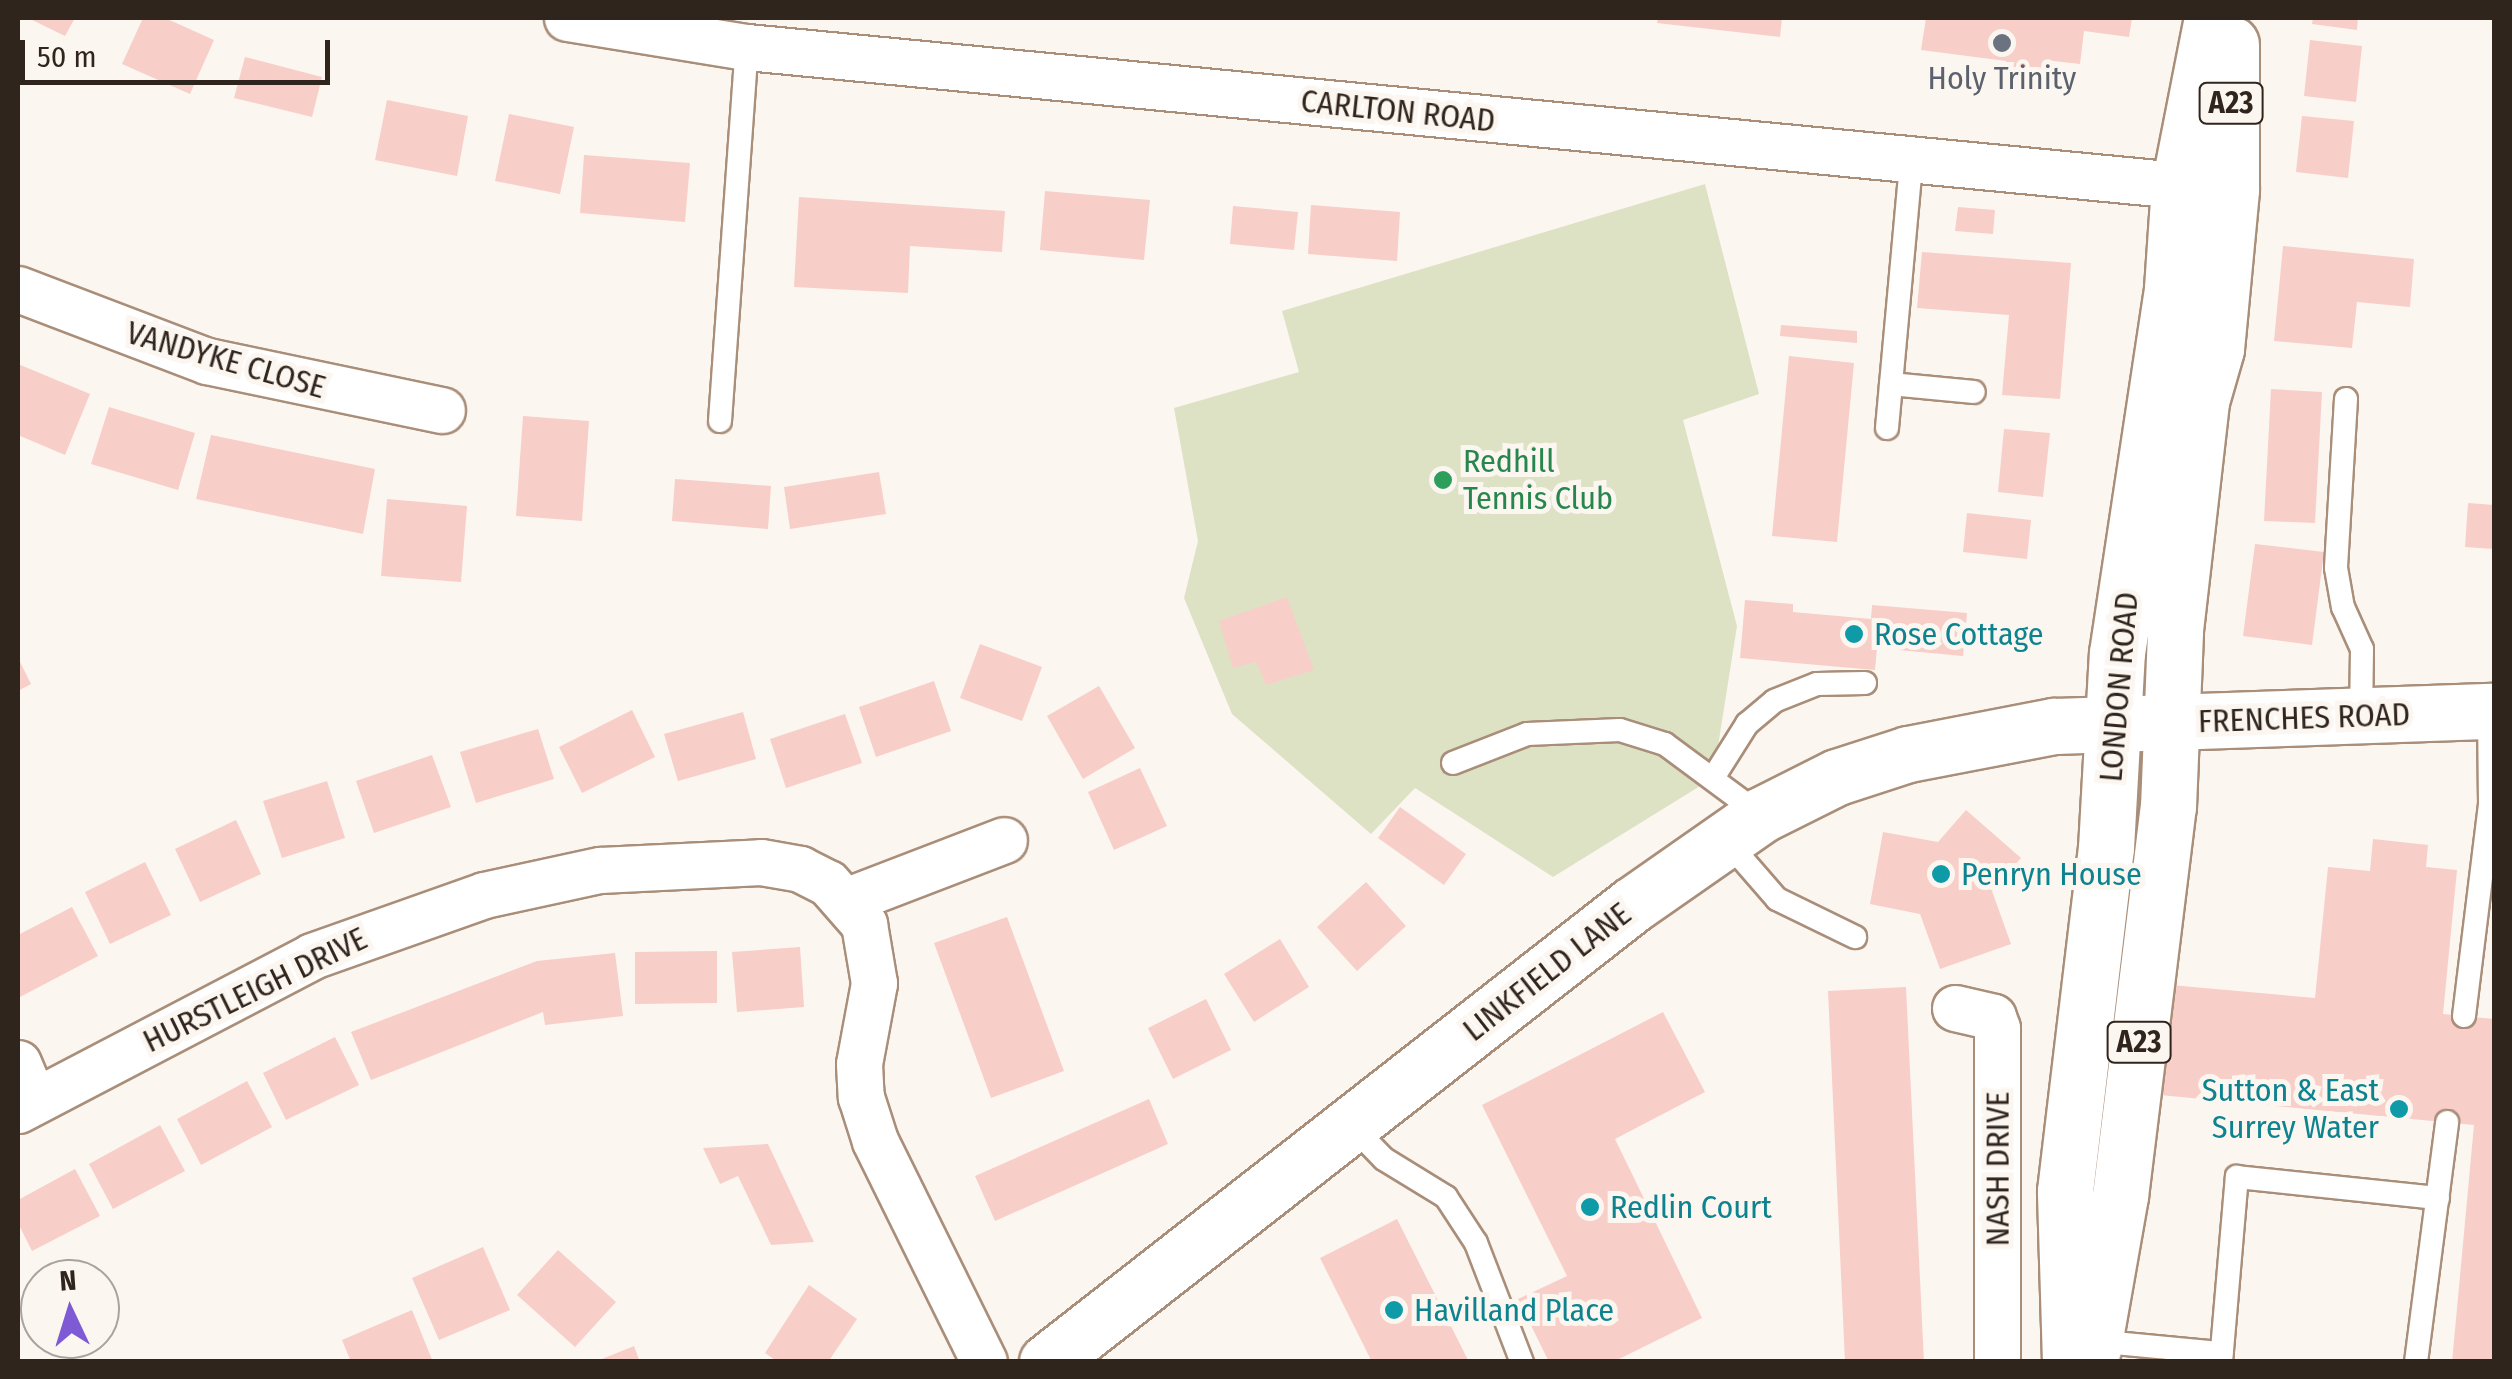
<!DOCTYPE html>
<style>
body{margin:0}
#map{position:relative;width:2512px;height:1379px;overflow:hidden;background:#fcf6f1;font-family:"Fira Sans Condensed",sans-serif}
div>[style]{position:absolute}
[style*='--x']{left:calc(var(--x)*1px);top:calc(var(--y)*1px);width:calc(var(--w)*1px);rotate:calc(var(--a)*1deg)}
.green>*{inset:0;background:#dee2c4}
.building>*{inset:0;background:#f8cec8}
.roads{filter:drop-shadow(2px 0 #a98e79) drop-shadow(-2px 0 #a98e79) drop-shadow(0 2px #a98e79) drop-shadow(0 -2px #a98e79)}
.service>*{height:22px;margin:-11px;padding:0 11px;transform-origin:11px;border-radius:11px;background:#fff}
.minor>*{height:45px;margin:-22.5px;padding:0 22.5px;transform-origin:22.5px;border-radius:22.5px;background:#fff}
.tertiary>*{height:55px;margin:-27.5px;padding:0 27.5px;transform-origin:27.5px;border-radius:27.5px;background:#fff}
.primary>*{height:55px;margin:-27.5px;padding:0 27.5px;transform-origin:27.5px;border-radius:27.5px;background:#fff}
.dots>*{width:28px;height:28px;translate:-50% -50%;box-sizing:border-box;border:5px solid #fcf6f1;border-radius:50%}
span{translate:-50% -50%;white-space:nowrap;text-align:center;line-height:1.15;-webkit-text-stroke:10px #fcf6f1;paint-order:stroke}
.shield-label span{padding:2px 8px;background:#fcf6f1;border:2px solid;border-radius:8px;-webkit-text-stroke-width:0}
.shield-label{font-size:30px;color:#30251d;font-weight:700}
.worship-label{font-size:32px;color:#5b616d}
.street-label{font-size:32px;color:#30251d}
.leisure-label{font-size:32px;color:#27864d}
.left{translate:0 -50%;text-align:left}
.culture-label{font-size:32px;color:#0d838f}
.right{translate:-100% -50%;text-align:right}
.frame{position:absolute;inset:0;border:20px solid #30251d;pointer-events:none}
.north{position:absolute;left:20px;top:1259px;width:100px;height:100px;box-sizing:border-box;background:#fcf6f1;border:2px solid #aaa29c;border-radius:50%;rotate:356deg;font-size:28px;font-weight:700;line-height:40px;text-align:center;color:#30251d}
.north::after{content:'';display:block;margin:auto;width:35px;height:45px;background:#7e5bd5;clip-path:polygon(50% 0,100% 100%,50% 72%,0 100%)}
.scale{position:absolute;left:20px;top:40px;width:310px;height:45px;box-sizing:border-box;border:5px solid #30251d;border-top:0;padding-left:12px;font-size:30px;line-height:35px;white-space:nowrap;color:#30251d;-webkit-text-stroke:8px #fcf6f1;paint-order:stroke}
</style>
<div id="map">
<div class="green">
<i style="clip-path:polygon(1705px 184px,1759px 394px,1683px 420px,1737px 626px,1713px 778px,1553px 877px,1415px 788px,1371px 834px,1232px 714px,1184px 598px,1198px 541px,1174px 408px,1299px 372px,1282px 311px)"></i>
</div>
<div class="building">
<i style="clip-path:polygon(28px 18px,75px 18px,65px 36px)"></i>
<i style="clip-path:polygon(143px 18px,165px 18px,214px 40px,190px 94px,122px 64px)"></i>
<i style="clip-path:polygon(1658px 18px,1782px 18px,1780px 37px,1657px 23px)"></i>
<i style="clip-path:polygon(1926px 18px,2132px 18px,2129px 37px,2084px 31px,2080px 64px,2045px 60px,2043px 77px,2005px 72px,2006px 61px,1921px 50px)"></i>
<i style="clip-path:polygon(2313px 18px,2358px 18px,2357px 30px,2312px 24px)"></i>
<i style="clip-path:polygon(2310px 40px,2362px 46px,2356px 102px,2304px 96px)"></i>
<i style="clip-path:polygon(245px 57px,322px 77px,312px 117px,234px 98px)"></i>
<i style="clip-path:polygon(387px 100px,468px 116px,457px 176px,375px 160px)"></i>
<i style="clip-path:polygon(509px 114px,574px 127px,560px 194px,495px 181px)"></i>
<i style="clip-path:polygon(2302px 116px,2354px 121px,2348px 178px,2296px 172px)"></i>
<i style="clip-path:polygon(584px 155px,690px 163px,685px 222px,580px 213px)"></i>
<i style="clip-path:polygon(1045px 191px,1150px 200px,1144px 260px,1040px 250px)"></i>
<i style="clip-path:polygon(799px 197px,1005px 211px,1002px 252px,910px 246px,908px 293px,794px 287px)"></i>
<i style="clip-path:polygon(1311px 205px,1400px 212px,1397px 261px,1308px 254px)"></i>
<i style="clip-path:polygon(1233px 206px,1298px 212px,1294px 250px,1230px 244px)"></i>
<i style="clip-path:polygon(1958px 207px,1995px 210px,1993px 234px,1955px 231px)"></i>
<i style="clip-path:polygon(2283px 246px,2414px 259px,2410px 307px,2357px 302px,2352px 348px,2274px 341px)"></i>
<i style="clip-path:polygon(1922px 252px,2071px 263px,2060px 399px,2002px 395px,2009px 315px,1917px 308px)"></i>
<i style="clip-path:polygon(1781px 325px,1857px 331px,1857px 343px,1780px 336px)"></i>
<i style="clip-path:polygon(1789px 356px,1854px 363px,1837px 542px,1772px 536px)"></i>
<i style="clip-path:polygon(18px 364px,90px 394px,65px 455px,18px 435px)"></i>
<i style="clip-path:polygon(2271px 389px,2322px 392px,2315px 523px,2264px 521px)"></i>
<i style="clip-path:polygon(109px 407px,195px 433px,178px 490px,91px 464px)"></i>
<i style="clip-path:polygon(523px 416px,589px 421px,582px 521px,516px 516px)"></i>
<i style="clip-path:polygon(2004px 429px,2050px 433px,2043px 497px,1998px 492px)"></i>
<i style="clip-path:polygon(211px 435px,375px 469px,363px 534px,196px 499px)"></i>
<i style="clip-path:polygon(879px 472px,886px 514px,790px 529px,784px 487px)"></i>
<i style="clip-path:polygon(675px 479px,771px 486px,768px 529px,672px 521px)"></i>
<i style="clip-path:polygon(387px 499px,467px 506px,461px 582px,381px 576px)"></i>
<i style="clip-path:polygon(2468px 503px,2494px 505px,2494px 549px,2465px 547px)"></i>
<i style="clip-path:polygon(1967px 513px,2031px 520px,2027px 559px,1963px 552px)"></i>
<i style="clip-path:polygon(2255px 544px,2324px 552px,2312px 645px,2243px 636px)"></i>
<i style="clip-path:polygon(1287px 597px,1314px 670px,1266px 685px,1256px 662px,1233px 668px,1219px 621px)"></i>
<i style="clip-path:polygon(1745px 600px,1793px 604px,1793px 612px,1871px 619px,1872px 605px,1967px 613px,1963px 656px,1877px 648px,1875px 670px,1740px 658px)"></i>
<i style="clip-path:polygon(980px 644px,1042px 667px,1022px 721px,960px 698px)"></i>
<i style="clip-path:polygon(18px 658px,31px 684px,18px 691px)"></i>
<i style="clip-path:polygon(934px 681px,951px 731px,876px 757px,859px 707px)"></i>
<i style="clip-path:polygon(1099px 686px,1135px 748px,1083px 779px,1047px 716px)"></i>
<i style="clip-path:polygon(632px 710px,655px 757px,582px 793px,559px 747px)"></i>
<i style="clip-path:polygon(743px 712px,756px 759px,678px 781px,664px 734px)"></i>
<i style="clip-path:polygon(845px 714px,862px 763px,786px 788px,770px 739px)"></i>
<i style="clip-path:polygon(538px 729px,554px 779px,476px 803px,460px 752px)"></i>
<i style="clip-path:polygon(432px 755px,451px 807px,374px 833px,356px 781px)"></i>
<i style="clip-path:polygon(1140px 768px,1167px 826px,1114px 850px,1088px 792px)"></i>
<i style="clip-path:polygon(327px 781px,345px 838px,282px 858px,263px 801px)"></i>
<i style="clip-path:polygon(1400px 807px,1466px 854px,1444px 885px,1378px 838px)"></i>
<i style="clip-path:polygon(1966px 810px,2021px 858px,1992px 891px,2011px 944px,1940px 969px,1920px 914px,1870px 904px,1883px 832px,1938px 842px)"></i>
<i style="clip-path:polygon(236px 820px,261px 874px,200px 902px,175px 849px)"></i>
<i style="clip-path:polygon(2373px 839px,2428px 845px,2426px 867px,2457px 870px,2443px 1014px,2494px 1019px,2494px 1362px,2452px 1362px,2474px 1125px,2160px 1095px,2171px 985px,2315px 998px,2328px 867px,2370px 871px)"></i>
<i style="clip-path:polygon(145px 862px,171px 915px,110px 944px,85px 892px)"></i>
<i style="clip-path:polygon(1366px 882px,1406px 926px,1357px 971px,1317px 927px)"></i>
<i style="clip-path:polygon(72px 907px,98px 956px,20px 997px,18px 935px)"></i>
<i style="clip-path:polygon(1007px 917px,1064px 1071px,991px 1098px,934px 943px)"></i>
<i style="clip-path:polygon(1280px 939px,1309px 987px,1254px 1022px,1224px 974px)"></i>
<i style="clip-path:polygon(800px 947px,804px 1007px,737px 1012px,732px 952px)"></i>
<i style="clip-path:polygon(717px 951px,717px 1003px,635px 1004px,635px 952px)"></i>
<i style="clip-path:polygon(615px 953px,623px 1016px,545px 1025px,543px 1012px,371px 1080px,351px 1032px,537px 961px)"></i>
<i style="clip-path:polygon(1906px 987px,1924px 1362px,1845px 1362px,1828px 991px)"></i>
<i style="clip-path:polygon(1206px 999px,1231px 1050px,1173px 1079px,1148px 1028px)"></i>
<i style="clip-path:polygon(1663px 1012px,1705px 1092px,1615px 1139px,1702px 1318px,1613px 1362px,1549px 1362px,1518px 1299px,1567px 1276px,1482px 1105px)"></i>
<i style="clip-path:polygon(335px 1037px,359px 1085px,286px 1120px,263px 1073px)"></i>
<i style="clip-path:polygon(247px 1081px,272px 1127px,201px 1165px,177px 1119px)"></i>
<i style="clip-path:polygon(1149px 1099px,1168px 1144px,995px 1221px,975px 1176px)"></i>
<i style="clip-path:polygon(160px 1125px,185px 1171px,113px 1209px,89px 1164px)"></i>
<i style="clip-path:polygon(768px 1144px,814px 1242px,771px 1245px,738px 1176px,720px 1184px,703px 1148px)"></i>
<i style="clip-path:polygon(75px 1169px,100px 1216px,32px 1251px,18px 1223px,18px 1200px)"></i>
<i style="clip-path:polygon(1397px 1219px,1469px 1362px,1372px 1362px,1320px 1258px)"></i>
<i style="clip-path:polygon(483px 1247px,510px 1310px,439px 1340px,412px 1278px)"></i>
<i style="clip-path:polygon(558px 1250px,616px 1302px,575px 1347px,517px 1295px)"></i>
<i style="clip-path:polygon(809px 1285px,857px 1319px,828px 1362px,778px 1362px,765px 1353px)"></i>
<i style="clip-path:polygon(412px 1310px,433px 1362px,351px 1362px,342px 1340px)"></i>
<i style="clip-path:polygon(634px 1346px,640px 1362px,597px 1362px,597px 1361px)"></i>
</div>
<div class="roads">
<div class="service">
<i style="--x:1891;--y:384;--w:83;--a:5.5"></i>
<i style="--x:2346;--y:399;--w:169;--a:93.4"></i>
<i style="--x:2336;--y:568;--w:40;--a:80"></i>
<i style="--x:2343;--y:607;--w:46;--a:65.7"></i>
<i style="--x:2362;--y:649;--w:69;--a:90.8"></i>
<i style="--x:720;--y:421;--w:375;--a:-85.9"></i>
<i style="--x:1887;--y:428;--w:267;--a:-84.8"></i>
<i style="--x:1453;--y:763;--w:79;--a:-21.4"></i>
<i style="--x:1527;--y:734;--w:93;--a:-2.5"></i>
<i style="--x:1620;--y:730;--w:47;--a:17.3"></i>
<i style="--x:1665;--y:744;--w:119;--a:36.5"></i>
<i style="--x:1713;--y:778;--w:64;--a:-57.8"></i>
<i style="--x:1747;--y:724;--w:35;--a:-40"></i>
<i style="--x:1774;--y:701;--w:46;--a:-21.6"></i>
<i style="--x:1817;--y:684;--w:48;--a:-1.2"></i>
<i style="--x:1724;--y:838;--w:81;--a:49"></i>
<i style="--x:1777;--y:899;--w:87;--a:26"></i>
<i style="--x:2464;--y:1016;--w:213;--a:-83"></i>
<i style="--x:2490;--y:805;--w:94;--a:-90.6"></i>
<i style="--x:1351;--y:1125;--w:47;--a:45.9"></i>
<i style="--x:1384;--y:1159;--w:73;--a:31.5"></i>
<i style="--x:1446;--y:1197;--w:55;--a:56.9"></i>
<i style="--x:1476;--y:1243;--w:128;--a:68.9"></i>
<i style="--x:2094;--y:1341;--w:128;--a:5.4"></i>
<i style="--x:2221;--y:1362;--w:186;--a:-85.1"></i>
<i style="--x:2237;--y:1177;--w:202;--a:6"></i>
<i style="--x:2416;--y:1362;--w:242;--a:-82.6"></i>
</div>
<div class="minor">
<i style="--x:567;--y:18;--w:182;--a:9.2"></i>
<i style="--x:747;--y:47;--w:1470;--a:5.51"></i>
<i style="--x:18;--y:289;--w:202;--a:20.9"></i>
<i style="--x:207;--y:361;--w:240;--a:11.8"></i>
<i style="--x:848;--y:900;--w:167;--a:-21"></i>
<i style="--x:1955;--y:1008;--w:39;--a:13"></i>
<i style="--x:1993;--y:1017;--w:12;--a:70"></i>
<i style="--x:1997;--y:1028;--w:334;--a:90"></i>
<i style="--x:18;--y:1063;--w:41;--a:67.2"></i>
<i style="--x:18;--y:1110;--w:332;--a:-27.6"></i>
<i style="--x:312;--y:956;--w:182;--a:-19.5"></i>
<i style="--x:484;--y:895;--w:119;--a:-12.2"></i>
<i style="--x:600;--y:870;--w:161;--a:-2.8"></i>
<i style="--x:761;--y:862;--w:40;--a:10"></i>
<i style="--x:800;--y:869;--w:31;--a:27"></i>
<i style="--x:828;--y:883;--w:55;--a:48.7"></i>
<i style="--x:864;--y:924;--w:60;--a:80.4"></i>
<i style="--x:874;--y:983;--w:82;--a:100.5"></i>
<i style="--x:859;--y:1064;--w:33;--a:87"></i>
<i style="--x:861;--y:1097;--w:46;--a:72.3"></i>
<i style="--x:875;--y:1141;--w:246;--a:63.7"></i>
</div>
<div class="tertiary">
<i style="--x:1047;--y:1362;--w:742;--a:-38"></i>
<i style="--x:1632;--y:905;--w:157;--a:-34.9"></i>
<i style="--x:1761;--y:815;--w:85;--a:-26.6"></i>
<i style="--x:1837;--y:777;--w:75;--a:-17.9"></i>
<i style="--x:1908;--y:754;--w:149;--a:-10.9"></i>
<i style="--x:2054;--y:726;--w:440;--a:-2"></i>
</div>
<div class="primary">
<i style="--x:2093;--y:1349;--w:155;--a:-80"></i>
<i style="--x:2120;--y:1196;--w:392;--a:-83"></i>
<i style="--x:2168;--y:807;--w:177;--a:-87.7"></i>
<i style="--x:2175;--y:630;--w:230;--a:-83.5"></i>
<i style="--x:2201;--y:401;--w:54;--a:-73.9"></i>
<i style="--x:2216;--y:349;--w:161;--a:-84.6"></i>
<i style="--x:2231;--y:189;--w:145;--a:-90"></i>
<i style="--x:2070;--y:1362;--w:171;--a:-91.7"></i>
<i style="--x:2065;--y:1191;--w:345;--a:-83.2"></i>
<i style="--x:2106;--y:848;--w:195;--a:-86.8"></i>
<i style="--x:2117;--y:653;--w:369;--a:-81.4"></i>
<i style="--x:2172;--y:288;--w:102;--a:-86.1"></i>
<i style="--x:2179;--y:186;--w:171;--a:-78.9"></i>
</div>
</div>
<div class="dots">
<i style="left:2002px;top:43px;background:#6b7280"></i>
<i style="left:1443px;top:480px;background:#2e9e5b"></i>
<i style="left:1854px;top:634px;background:#0f9aa8"></i>
<i style="left:1941px;top:874px;background:#0f9aa8"></i>
<i style="left:2399px;top:1109px;background:#0f9aa8"></i>
<i style="left:1590px;top:1207px;background:#0f9aa8"></i>
<i style="left:1394px;top:1310px;background:#0f9aa8"></i>
</div>
<div class="shield-label">
<span style="left:2231px;top:103px">A23</span>
<span style="left:2139px;top:1042px">A23</span>
</div>
<div class="worship-label">
<span style="left:2002px;top:78px">Holy Trinity</span>
</div>
<div class="street-label">
<span style="left:1398px;top:111px;rotate:6deg">CARLTON ROAD</span>
<span style="left:226px;top:360px;rotate:16deg">VANDYKE CLOSE</span>
<span style="left:2119px;top:687px;rotate:-85deg">LONDON ROAD</span>
<span style="left:2304px;top:718px;rotate:-2deg">FRENCHES ROAD</span>
<span style="left:1547px;top:972px;rotate:-38deg">LINKFIELD LANE</span>
<span style="left:255px;top:990px;rotate:-26deg">HURSTLEIGH DRIVE</span>
<span style="left:1998px;top:1169px;rotate:-90deg">NASH DRIVE</span>
</div>
<div class="leisure-label">
<span class="left" style="left:1463px;top:480px">Redhill<br>Tennis Club</span>
</div>
<div class="culture-label">
<span class="left" style="left:1874px;top:634px">Rose Cottage</span>
<span class="left" style="left:1961px;top:874px">Penryn House</span>
<span class="right" style="left:2379px;top:1109px">Sutton &amp; East<br>Surrey Water</span>
<span class="left" style="left:1610px;top:1207px">Redlin Court</span>
<span class="left" style="left:1414px;top:1310px">Havilland Place</span>
</div>
<div class="frame"></div>
<div class="north">N</div>
<div class="scale">50 m</div>
</div>
